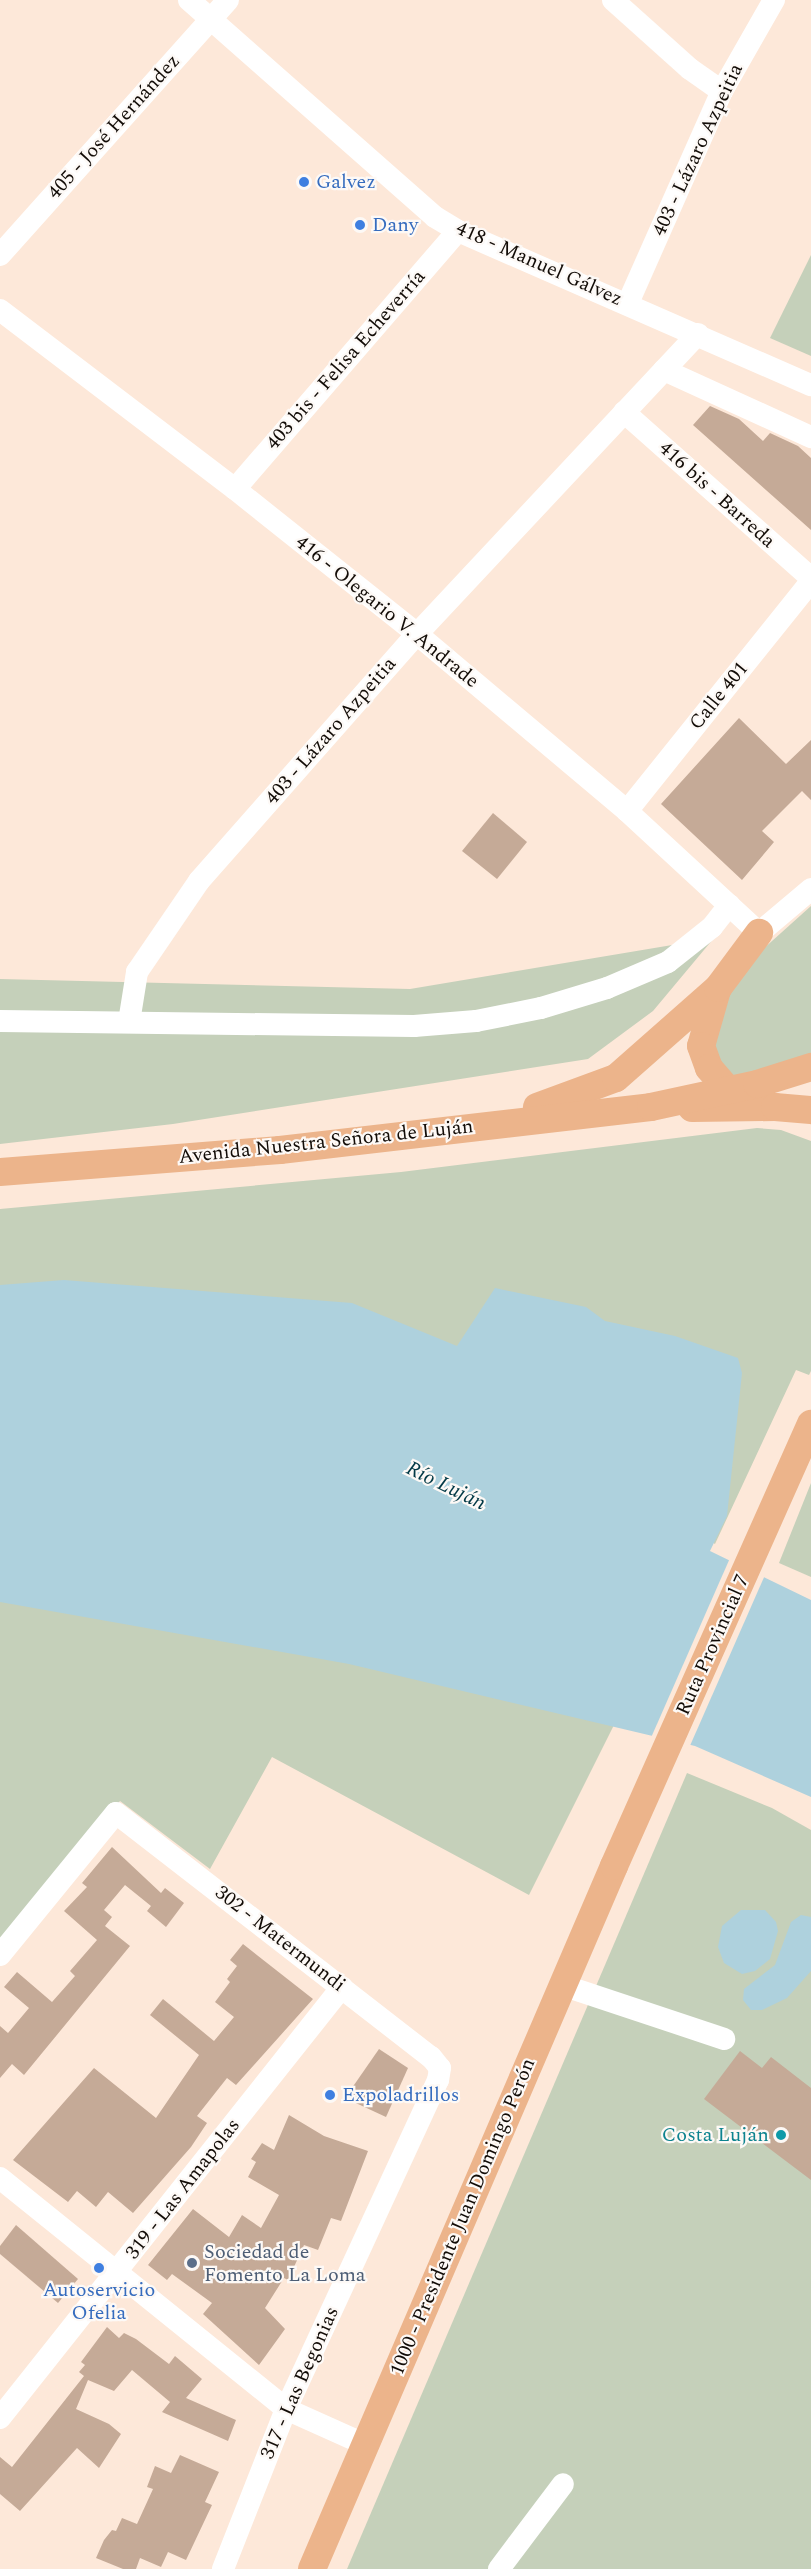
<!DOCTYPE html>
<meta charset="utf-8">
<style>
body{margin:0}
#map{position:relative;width:811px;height:2569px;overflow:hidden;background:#fde8d9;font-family:Spectral,serif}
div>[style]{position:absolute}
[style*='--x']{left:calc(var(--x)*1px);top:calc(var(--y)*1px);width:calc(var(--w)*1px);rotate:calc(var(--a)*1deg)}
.green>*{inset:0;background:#c5d0ba}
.water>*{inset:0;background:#aed1dd}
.pier>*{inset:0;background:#fde8d9}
.building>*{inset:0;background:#c5aa97}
.minor>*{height:22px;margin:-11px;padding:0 11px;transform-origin:11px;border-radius:11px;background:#fff}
.major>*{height:28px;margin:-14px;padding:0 14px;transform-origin:14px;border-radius:14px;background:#ecb48b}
.dots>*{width:16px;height:16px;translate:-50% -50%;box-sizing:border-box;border:3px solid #fdf9f6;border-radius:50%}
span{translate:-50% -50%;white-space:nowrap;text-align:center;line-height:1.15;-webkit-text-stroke:4.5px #fdf9f6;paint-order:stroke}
.street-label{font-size:20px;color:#120c07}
.shop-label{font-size:20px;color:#366cbe}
.left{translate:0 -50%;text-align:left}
.culture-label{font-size:20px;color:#0d838f}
.right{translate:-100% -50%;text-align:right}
.service-label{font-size:20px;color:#4e5e75}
.water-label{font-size:21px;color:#023946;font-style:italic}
</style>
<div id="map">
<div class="green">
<i style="clip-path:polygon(811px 255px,811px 356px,770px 338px)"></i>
<i style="clip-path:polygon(811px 906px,811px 1056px,734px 1076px,719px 1070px,711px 1019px,751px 960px)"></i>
<i style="clip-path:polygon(714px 938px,653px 1011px,588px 1059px,173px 1124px,0 1144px,0 979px,410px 989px)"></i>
<i style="clip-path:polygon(757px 1128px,781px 1130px,811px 1141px,811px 1371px,809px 1375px,796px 1370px,715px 1544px,620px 1482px,0 1425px,0 1209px,401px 1172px)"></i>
<i style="clip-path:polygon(811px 1483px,811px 1577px,779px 1563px)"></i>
<i style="clip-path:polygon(0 1548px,639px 1675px,529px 1895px,272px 1757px,210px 1869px,120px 1801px,0 1941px)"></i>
<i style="clip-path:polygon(687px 1773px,772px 1808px,811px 1830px,811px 2569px,347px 2569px)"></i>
</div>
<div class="water">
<i style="clip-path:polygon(64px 1280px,352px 1303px,457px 1346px,495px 1288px,586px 1307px,605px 1321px,675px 1336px,738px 1358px,742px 1373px,727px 1516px,710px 1551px,811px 1600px,811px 1797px,695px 1746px,349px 1664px,0 1602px,0 1285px)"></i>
<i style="clip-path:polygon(741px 1910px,765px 1910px,776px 1922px,778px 1931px,770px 1959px,755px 1971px,742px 1974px,724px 1963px,718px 1947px,722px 1926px)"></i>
<i style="clip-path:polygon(801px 1915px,811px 1917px,811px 1971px,787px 1998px,762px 2010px,751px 2010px,743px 2000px,744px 1989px,775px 1965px,791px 1922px)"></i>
</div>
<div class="pier">
<i style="clip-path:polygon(730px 1558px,765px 1575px,689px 1748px,650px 1740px)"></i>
</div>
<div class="building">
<i style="clip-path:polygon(710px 406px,739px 419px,763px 441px,770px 433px,798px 446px,811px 458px,811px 530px,693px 425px)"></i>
<i style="clip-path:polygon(739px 718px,786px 764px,811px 740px,811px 800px,802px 791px,762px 831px,774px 842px,742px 880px,661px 804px)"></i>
<i style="clip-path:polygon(493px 813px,527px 842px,497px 879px,462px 851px)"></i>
<i style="clip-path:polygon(112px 1847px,161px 1893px,165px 1888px,184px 1903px,166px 1927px,147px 1911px,151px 1906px,125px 1885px,104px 1910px,112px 1917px,105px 1926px,130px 1946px,24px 2075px,12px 2064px,0 2078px,0 2026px,8px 2033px,29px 2008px,4px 1987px,17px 1972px,52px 2002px,75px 1976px,70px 1971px,97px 1940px,64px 1911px,87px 1887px,82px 1883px)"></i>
<i style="clip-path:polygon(243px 1944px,313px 1999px,236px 2085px,227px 2078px,197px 2116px,207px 2123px,191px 2147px,133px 2213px,108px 2192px,96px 2207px,77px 2191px,68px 2202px,13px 2160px,94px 2068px,156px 2118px,199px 2055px,150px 2015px,163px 1999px,214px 2041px,234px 2017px,215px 2002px,230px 1982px,227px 1979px,237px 1966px,230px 1960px)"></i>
<i style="clip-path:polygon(379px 2049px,408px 2068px,386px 2117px,345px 2098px)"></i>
<i style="clip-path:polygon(740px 2051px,762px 2068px,771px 2057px,811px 2088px,811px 2180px,704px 2099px)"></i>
<i style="clip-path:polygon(289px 2115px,324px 2136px,368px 2151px,341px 2221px,331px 2218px,318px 2250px,304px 2245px,288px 2280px,284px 2278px,265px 2308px,285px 2329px,259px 2365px,203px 2314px,212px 2303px,172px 2274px,167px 2280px,148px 2265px,193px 2209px,229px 2237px,242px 2215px,261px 2228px,279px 2195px,248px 2177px,256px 2162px,251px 2159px,262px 2143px,274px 2150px)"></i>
<i style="clip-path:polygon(16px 2225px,78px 2279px,58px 2303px,0 2254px,0 2246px)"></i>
<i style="clip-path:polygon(107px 2327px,119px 2338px,124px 2333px,136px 2339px,169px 2364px,175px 2356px,202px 2379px,186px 2398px,236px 2420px,228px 2441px,162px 2412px,170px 2402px,132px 2370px,114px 2391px,88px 2380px,76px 2409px,109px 2424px,121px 2434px,99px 2468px,77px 2448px,20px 2511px,0 2494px,0 2457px,12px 2467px,84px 2376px,79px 2372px,85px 2365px,81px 2362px)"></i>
<i style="clip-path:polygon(180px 2455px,219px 2472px,205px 2502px,212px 2505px,186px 2560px,168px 2552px,161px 2567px,140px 2558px,136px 2569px,123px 2569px,96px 2558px,104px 2540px,112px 2530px,116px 2531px,122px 2518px,137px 2524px,153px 2489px,147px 2487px,155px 2466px,171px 2473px)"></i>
</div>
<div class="minor">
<i style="--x:189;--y:0;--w:328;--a:41.4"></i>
<i style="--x:435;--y:217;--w:27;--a:31"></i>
<i style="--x:458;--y:231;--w:385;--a:23.6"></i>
<i style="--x:613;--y:0;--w:103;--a:41.9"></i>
<i style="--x:690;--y:69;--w:39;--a:35"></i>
<i style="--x:0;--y:255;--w:342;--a:-48.2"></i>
<i style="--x:628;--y:303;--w:232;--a:-66.1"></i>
<i style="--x:722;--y:91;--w:105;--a:-60.3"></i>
<i style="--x:0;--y:310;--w:295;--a:37.3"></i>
<i style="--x:235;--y:489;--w:233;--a:38.5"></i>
<i style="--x:417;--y:634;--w:275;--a:40.1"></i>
<i style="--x:627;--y:811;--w:180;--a:42.7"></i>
<i style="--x:759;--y:933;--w:68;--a:-40.2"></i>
<i style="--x:664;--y:370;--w:162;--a:24.5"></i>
<i style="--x:624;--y:412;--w:250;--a:41.6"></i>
<i style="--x:235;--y:489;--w:341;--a:-49.2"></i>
<i style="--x:627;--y:811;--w:295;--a:-51.3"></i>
<i style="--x:0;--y:1021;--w:414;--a:0.7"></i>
<i style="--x:414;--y:1026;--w:62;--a:-4.6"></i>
<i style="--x:476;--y:1021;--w:66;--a:-11.3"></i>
<i style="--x:541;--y:1008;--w:69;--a:-16.9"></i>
<i style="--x:607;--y:988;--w:66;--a:-23.1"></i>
<i style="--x:668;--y:962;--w:56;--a:-38.5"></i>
<i style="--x:712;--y:927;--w:28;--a:-52"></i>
<i style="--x:129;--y:1022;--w:51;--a:-80.9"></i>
<i style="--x:137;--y:972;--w:110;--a:-55.7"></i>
<i style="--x:199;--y:881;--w:329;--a:-48.6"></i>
<i style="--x:417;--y:634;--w:411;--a:-46.9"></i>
<i style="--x:0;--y:1955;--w:183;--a:-50.8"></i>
<i style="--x:116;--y:1813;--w:398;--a:37.8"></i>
<i style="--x:431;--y:2057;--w:14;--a:51"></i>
<i style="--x:440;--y:2068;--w:12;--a:99"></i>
<i style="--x:438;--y:2080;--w:362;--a:114.8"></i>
<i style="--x:286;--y:2409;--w:172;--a:111.5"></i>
<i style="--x:562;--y:1985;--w:171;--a:18.4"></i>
<i style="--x:0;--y:2178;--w:368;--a:38.9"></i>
<i style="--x:286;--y:2409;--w:88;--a:24.2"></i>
<i style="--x:0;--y:2418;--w:550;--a:-51.57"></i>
<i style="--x:499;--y:2569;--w:106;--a:-53"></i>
</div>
<div class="major">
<i style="--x:717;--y:990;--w:58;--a:105.9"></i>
<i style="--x:701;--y:1046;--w:23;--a:70"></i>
<i style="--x:709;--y:1068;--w:28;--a:49"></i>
<i style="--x:537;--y:1107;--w:84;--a:-20.2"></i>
<i style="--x:616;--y:1078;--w:136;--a:-41.4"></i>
<i style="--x:718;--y:988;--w:69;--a:-53.3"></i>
<i style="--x:692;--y:1108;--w:83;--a:-0.7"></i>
<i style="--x:775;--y:1107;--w:36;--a:5"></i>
<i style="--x:0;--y:1172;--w:281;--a:-4.5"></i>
<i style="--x:280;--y:1150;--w:373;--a:-6.6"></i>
<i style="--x:651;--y:1107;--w:108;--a:-12.2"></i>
<i style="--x:757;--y:1084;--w:57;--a:-17.5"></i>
<i style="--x:312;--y:2569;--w:765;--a:-66.75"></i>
<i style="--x:614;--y:1866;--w:484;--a:-66"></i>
</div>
<div class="dots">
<i style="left:304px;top:182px;background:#3f7fe0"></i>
<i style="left:360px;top:225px;background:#3f7fe0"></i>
<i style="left:330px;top:2095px;background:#3f7fe0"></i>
<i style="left:781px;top:2135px;background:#0f9aa8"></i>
<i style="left:192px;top:2263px;background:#5c6f8a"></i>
<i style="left:99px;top:2268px;background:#3f7fe0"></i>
</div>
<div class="street-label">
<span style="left:114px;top:127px;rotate:-48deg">405 - José Hernández</span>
<span style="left:698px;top:150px;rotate:-65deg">403 - Lázaro Azpeitia</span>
<span style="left:539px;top:264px;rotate:24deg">418 - Manuel Gálvez</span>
<span style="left:346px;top:360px;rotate:-49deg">403 bis - Felisa Echeverría</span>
<span style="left:717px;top:495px;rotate:42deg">416 bis - Barreda</span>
<span style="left:387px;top:612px;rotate:39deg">416 - Olegario V. Andrade</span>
<span style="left:719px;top:696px;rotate:-51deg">Calle 401</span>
<span style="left:331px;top:731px;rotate:-49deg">403 - Lázaro Azpeitia</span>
<span style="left:326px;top:1142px;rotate:-6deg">Avenida Nuestra Señora de Luján</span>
<span style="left:713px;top:1645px;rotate:-66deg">Ruta Provincial 7</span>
<span style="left:280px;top:1939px;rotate:38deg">302 - Matermundi</span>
<span style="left:183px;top:2189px;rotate:-52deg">319 - Las Amapolas</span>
<span style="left:463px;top:2217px;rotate:-67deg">1000 - Presidente Juan Domingo Perón</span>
<span style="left:300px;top:2383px;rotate:-66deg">317 - Las Begonias</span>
</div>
<div class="shop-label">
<span class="left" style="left:316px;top:182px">Galvez</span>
<span class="left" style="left:372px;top:225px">Dany</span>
<span class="left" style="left:342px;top:2095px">Expoladrillos</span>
<span style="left:99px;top:2302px">Autoservicio<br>Ofelia</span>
</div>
<div class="culture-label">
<span class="right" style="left:769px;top:2135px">Costa Luján</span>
</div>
<div class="service-label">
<span class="left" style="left:204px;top:2264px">Sociedad de<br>Fomento La Loma</span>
</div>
<div class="water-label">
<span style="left:446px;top:1486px;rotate:26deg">Río Luján</span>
</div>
</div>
